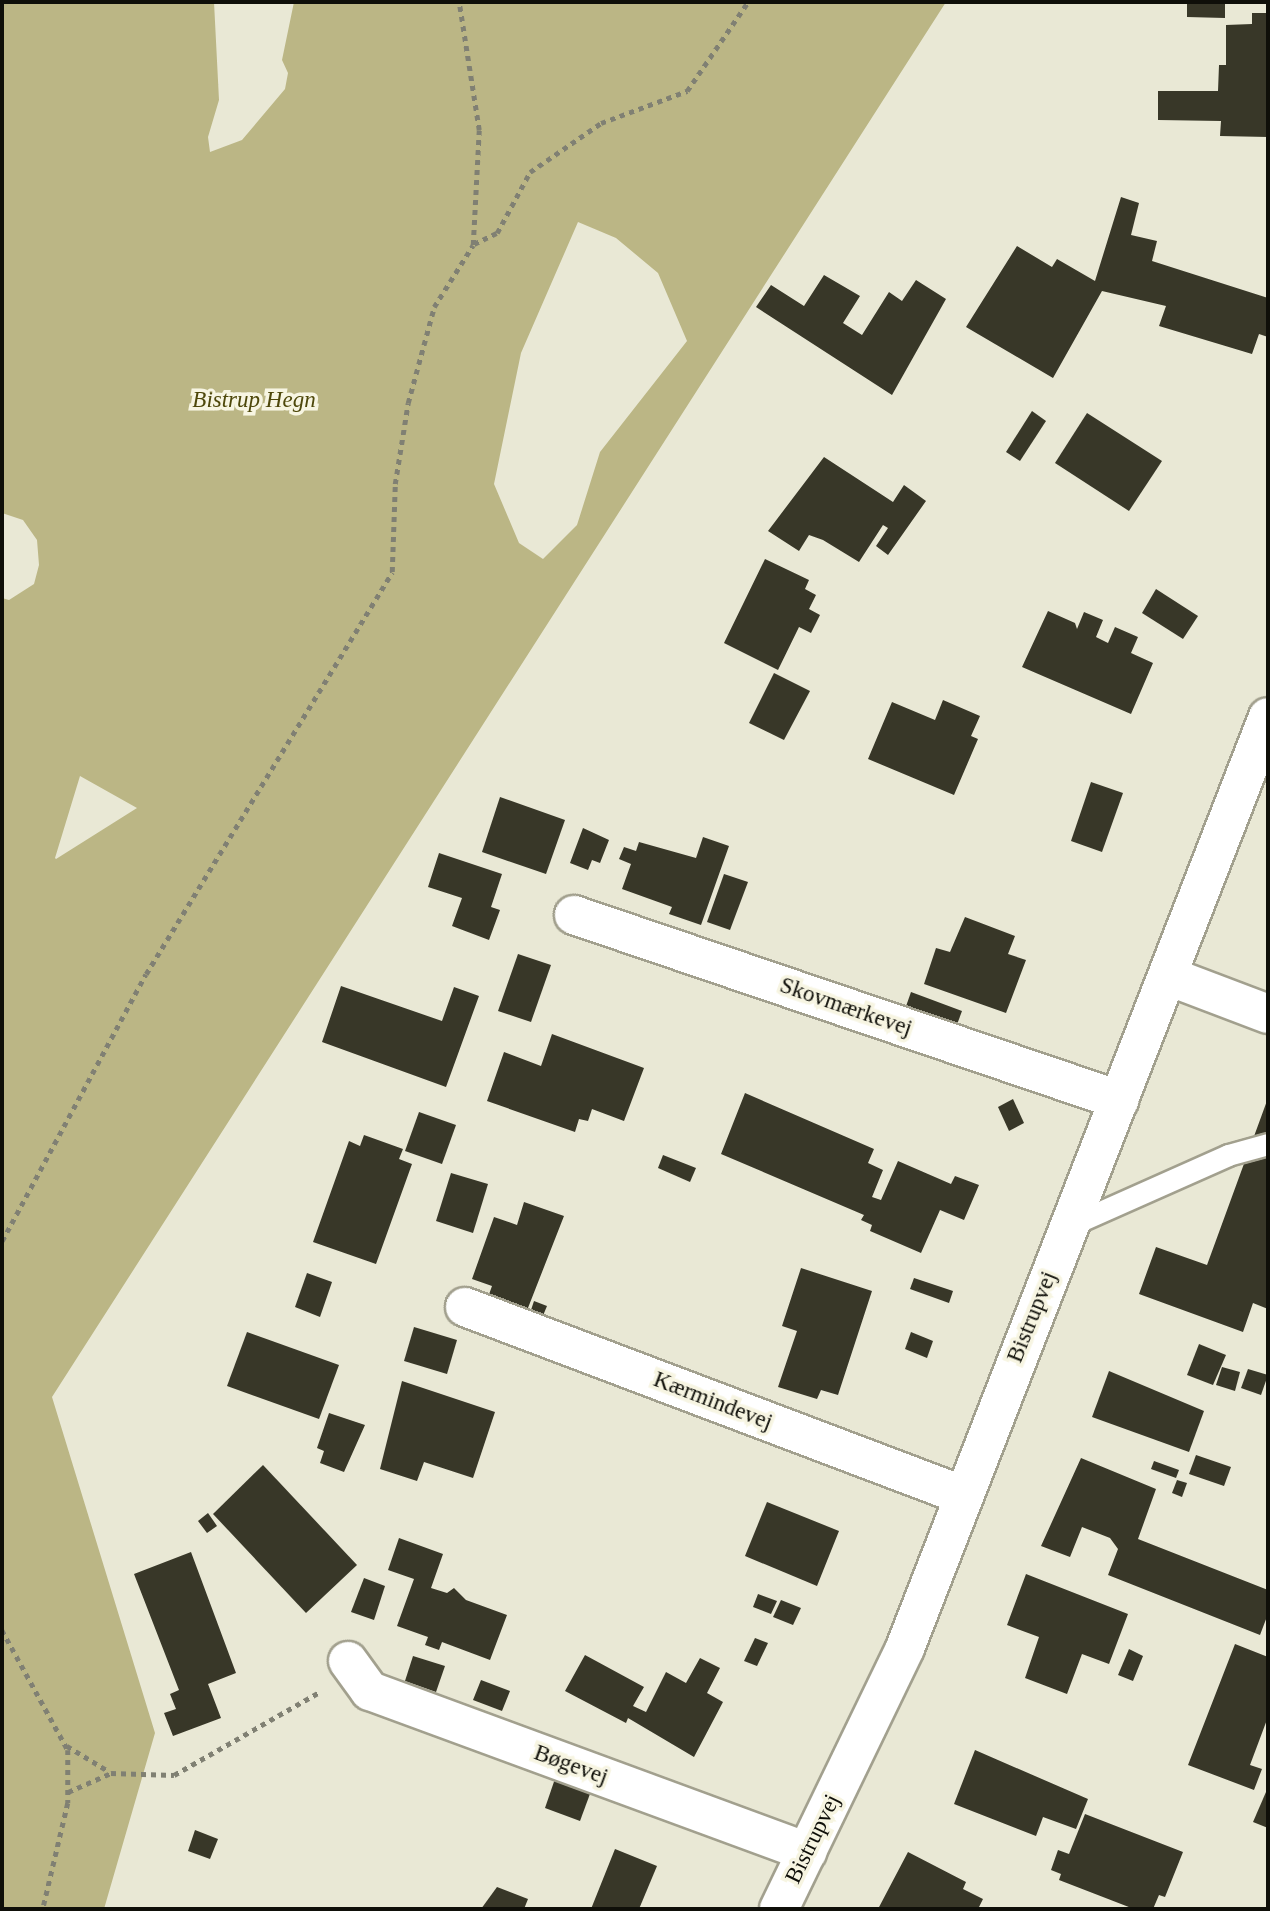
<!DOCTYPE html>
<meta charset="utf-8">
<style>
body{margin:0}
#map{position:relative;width:1270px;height:1911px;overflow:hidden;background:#e9e8d5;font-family:"Times New Roman",serif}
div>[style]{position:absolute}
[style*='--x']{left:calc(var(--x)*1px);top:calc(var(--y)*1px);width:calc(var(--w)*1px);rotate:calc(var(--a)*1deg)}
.forest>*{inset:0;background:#bbb685}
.building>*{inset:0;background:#383728}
.path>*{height:4.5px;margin-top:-2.25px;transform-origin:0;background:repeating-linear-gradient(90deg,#808073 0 5px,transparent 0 10px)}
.roads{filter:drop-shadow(2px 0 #a2a08e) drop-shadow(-2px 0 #a2a08e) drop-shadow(0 2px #a2a08e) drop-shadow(0 -2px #a2a08e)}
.lane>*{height:21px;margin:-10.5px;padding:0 10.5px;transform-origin:10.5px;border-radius:10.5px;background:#fff}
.street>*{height:38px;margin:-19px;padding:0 19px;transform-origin:19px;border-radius:19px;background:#fff}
.secondary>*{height:38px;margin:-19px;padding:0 19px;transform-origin:19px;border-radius:19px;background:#fff}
span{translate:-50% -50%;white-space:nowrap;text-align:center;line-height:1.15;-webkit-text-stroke:7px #f7f5e2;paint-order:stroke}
.park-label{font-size:23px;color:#4e480b;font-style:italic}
.street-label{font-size:23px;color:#0f0f09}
.frame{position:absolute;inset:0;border:4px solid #0f0f09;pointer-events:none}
</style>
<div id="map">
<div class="forest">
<i style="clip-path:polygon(evenodd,2px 2px,214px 2px,219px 100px,208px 137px,210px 152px,242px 140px,285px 89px,288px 73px,282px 60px,294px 2px,946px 2px,52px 1397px,155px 1733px,104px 1909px,2px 1909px,2px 598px,9px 600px,34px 584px,39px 565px,37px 540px,23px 520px,2px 513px,2px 2px,578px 222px,616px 238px,658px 273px,687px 341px,600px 452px,577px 525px,543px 559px,519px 543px,494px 484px,521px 353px,578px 222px,2px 2px,80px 776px,137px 808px,56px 859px,55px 858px,80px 776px)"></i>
</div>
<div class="building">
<i style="clip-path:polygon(1187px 2px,1225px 2px,1225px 18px,1187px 17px)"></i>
<i style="clip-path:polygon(1252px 13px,1268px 13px,1268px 137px,1220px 136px,1221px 121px,1158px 120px,1158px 91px,1218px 91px,1219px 65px,1226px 65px,1226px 25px,1252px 24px)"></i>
<i style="clip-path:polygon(1121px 197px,1139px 203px,1131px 235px,1157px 241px,1152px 261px,1268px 298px,1268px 337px,1259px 334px,1252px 354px,1159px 326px,1166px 306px,1102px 291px,1053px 378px,966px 327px,1017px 246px,1052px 267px,1057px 259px,1095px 281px)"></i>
<i style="clip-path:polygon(824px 275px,860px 296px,843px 323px,862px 335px,889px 292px,902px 301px,916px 280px,946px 299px,892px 395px,756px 307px,771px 285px,804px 306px)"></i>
<i style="clip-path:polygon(1032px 411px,1046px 421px,1020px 461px,1006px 452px)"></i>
<i style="clip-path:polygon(1087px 413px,1162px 461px,1129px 511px,1055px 463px)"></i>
<i style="clip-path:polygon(824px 457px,893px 502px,904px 485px,926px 501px,888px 555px,876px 546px,888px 528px,883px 525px,859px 562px,823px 540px,809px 535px,799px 551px,768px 531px)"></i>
<i style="clip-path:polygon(765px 559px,809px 580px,805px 589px,816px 595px,809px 609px,820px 615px,811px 633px,799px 627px,778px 670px,724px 643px)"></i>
<i style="clip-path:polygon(1156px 589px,1198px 616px,1183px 639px,1142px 613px)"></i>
<i style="clip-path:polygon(1048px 611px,1075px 623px,1077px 629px,1084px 612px,1103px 620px,1096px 637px,1108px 643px,1115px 627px,1138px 637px,1131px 653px,1153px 663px,1131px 714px,1022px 667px)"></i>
<i style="clip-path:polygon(774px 673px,810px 691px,784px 740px,749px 723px)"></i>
<i style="clip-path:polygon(943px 700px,980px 716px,971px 736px,978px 739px,954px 795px,868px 759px,892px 702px,935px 720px)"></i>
<i style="clip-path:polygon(1091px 782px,1123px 793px,1102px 852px,1071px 841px)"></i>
<i style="clip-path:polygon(500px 797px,565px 820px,546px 874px,482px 852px)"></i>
<i style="clip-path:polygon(583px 828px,609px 840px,600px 863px,592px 860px,588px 870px,570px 863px)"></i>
<i style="clip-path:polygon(703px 837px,729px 846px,701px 925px,669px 914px,672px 907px,622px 889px,631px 864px,619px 859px,624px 847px,636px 851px,639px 842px,696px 858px)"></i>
<i style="clip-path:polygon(439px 853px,502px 874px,491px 907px,500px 910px,489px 940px,452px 926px,462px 898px,428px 887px)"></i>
<i style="clip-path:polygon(724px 874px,748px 882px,730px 930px,707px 922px)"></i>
<i style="clip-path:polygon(965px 917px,1015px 936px,1008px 954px,1026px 960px,1006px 1013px,924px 984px,936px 948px,950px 952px)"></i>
<i style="clip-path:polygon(518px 954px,551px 965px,531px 1022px,498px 1011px)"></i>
<i style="clip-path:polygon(341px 986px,442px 1021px,454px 987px,479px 996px,446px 1087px,322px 1042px)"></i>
<i style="clip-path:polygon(911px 992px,962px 1011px,955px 1030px,904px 1012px)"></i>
<i style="clip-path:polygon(552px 1034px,644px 1068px,624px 1121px,592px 1109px,588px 1121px,579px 1119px,575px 1132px,487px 1101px,504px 1052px,541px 1066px)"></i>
<i style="clip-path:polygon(745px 1093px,874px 1149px,868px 1163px,883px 1170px,872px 1197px,881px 1200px,898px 1161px,951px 1184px,955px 1176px,979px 1185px,964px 1220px,940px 1210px,921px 1253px,870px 1231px,872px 1225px,861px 1220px,864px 1215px,721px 1154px)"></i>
<i style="clip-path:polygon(1268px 1098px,1268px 1309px,1253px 1303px,1243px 1332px,1139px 1294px,1156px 1247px,1207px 1265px)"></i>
<i style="clip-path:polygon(1013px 1099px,1024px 1123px,1009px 1131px,998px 1107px)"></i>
<i style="clip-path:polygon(419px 1112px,456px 1125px,442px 1164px,405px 1151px)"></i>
<i style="clip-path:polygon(364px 1135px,403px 1149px,399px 1159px,412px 1164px,376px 1264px,313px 1242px,349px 1141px,360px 1146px)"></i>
<i style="clip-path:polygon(663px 1155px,696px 1168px,690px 1182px,658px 1168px)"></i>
<i style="clip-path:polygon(451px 1173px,488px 1184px,473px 1233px,436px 1221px)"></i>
<i style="clip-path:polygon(524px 1202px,564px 1216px,526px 1313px,487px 1300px,492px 1286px,472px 1279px,494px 1217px,517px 1225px)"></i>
<i style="clip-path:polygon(801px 1268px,872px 1291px,838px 1395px,821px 1390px,817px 1399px,778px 1387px,797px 1331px,782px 1326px)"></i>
<i style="clip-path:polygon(307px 1273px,332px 1282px,320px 1317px,295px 1307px)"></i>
<i style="clip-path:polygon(914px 1278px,953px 1291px,949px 1303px,910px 1289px)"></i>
<i style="clip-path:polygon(534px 1301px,547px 1306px,542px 1318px,530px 1313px)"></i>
<i style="clip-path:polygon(414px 1327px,457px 1340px,447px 1374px,404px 1361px)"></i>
<i style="clip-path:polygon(247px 1332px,339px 1365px,319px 1419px,227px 1386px)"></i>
<i style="clip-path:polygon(911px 1332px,933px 1341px,927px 1358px,905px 1349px)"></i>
<i style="clip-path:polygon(1199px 1344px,1226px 1355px,1213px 1385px,1187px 1375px)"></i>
<i style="clip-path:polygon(1222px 1367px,1240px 1372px,1235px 1391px,1216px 1385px)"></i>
<i style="clip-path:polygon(1248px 1369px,1268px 1375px,1261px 1395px,1241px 1388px)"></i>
<i style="clip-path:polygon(1109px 1371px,1204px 1411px,1189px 1452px,1092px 1417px)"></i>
<i style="clip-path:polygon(402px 1381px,495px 1412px,473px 1478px,424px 1462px,417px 1481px,380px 1469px)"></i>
<i style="clip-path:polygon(329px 1413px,365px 1425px,344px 1472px,320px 1463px,324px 1451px,317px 1448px)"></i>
<i style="clip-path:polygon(1196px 1455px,1231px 1467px,1224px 1486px,1189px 1474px)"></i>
<i style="clip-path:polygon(1081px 1458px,1156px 1489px,1138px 1539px,1268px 1590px,1268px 1614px,1260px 1635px,1108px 1575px,1118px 1549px,1110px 1538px,1082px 1527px,1070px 1557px,1041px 1546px)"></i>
<i style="clip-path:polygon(1154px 1461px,1179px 1470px,1176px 1478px,1151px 1469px)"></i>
<i style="clip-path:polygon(263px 1465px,357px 1565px,306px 1613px,213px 1514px)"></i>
<i style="clip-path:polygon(1177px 1480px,1187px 1483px,1182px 1497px,1172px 1493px)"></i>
<i style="clip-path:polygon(767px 1502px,839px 1531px,817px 1586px,745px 1556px)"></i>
<i style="clip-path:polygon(208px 1513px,217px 1526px,207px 1533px,198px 1521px)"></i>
<i style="clip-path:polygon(399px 1538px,443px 1554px,431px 1588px,447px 1593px,454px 1588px,466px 1600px,507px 1615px,490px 1660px,442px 1642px,439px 1650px,425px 1645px,428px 1637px,397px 1626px,414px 1579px,388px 1570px)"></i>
<i style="clip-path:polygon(191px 1552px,236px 1673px,208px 1684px,221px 1718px,173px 1736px,164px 1713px,176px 1709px,170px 1694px,179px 1690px,134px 1574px)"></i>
<i style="clip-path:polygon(1026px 1574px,1128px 1614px,1109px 1664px,1082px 1654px,1067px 1694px,1025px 1678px,1039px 1637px,1007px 1625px)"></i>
<i style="clip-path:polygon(364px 1578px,385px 1586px,374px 1620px,351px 1612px)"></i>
<i style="clip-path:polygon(758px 1594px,777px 1601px,771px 1614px,753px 1607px)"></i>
<i style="clip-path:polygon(781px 1600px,801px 1608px,793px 1625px,773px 1617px)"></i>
<i style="clip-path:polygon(755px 1638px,768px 1643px,757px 1666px,744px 1661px)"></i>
<i style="clip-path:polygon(1235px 1644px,1268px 1657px,1268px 1717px,1250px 1765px,1262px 1769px,1254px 1790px,1188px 1765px)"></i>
<i style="clip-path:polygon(1129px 1649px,1143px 1656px,1133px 1681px,1118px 1675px)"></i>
<i style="clip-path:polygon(585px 1655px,644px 1687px,633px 1706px,646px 1712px,666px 1672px,686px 1683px,700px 1658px,720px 1668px,707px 1693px,723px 1702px,694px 1757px,628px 1718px,626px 1723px,565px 1691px)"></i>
<i style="clip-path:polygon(413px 1656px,445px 1666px,436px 1692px,405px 1681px)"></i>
<i style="clip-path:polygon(481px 1680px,510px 1691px,502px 1711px,473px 1700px)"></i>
<i style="clip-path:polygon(975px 1750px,1088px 1799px,1076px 1829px,1043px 1817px,1036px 1836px,954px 1804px)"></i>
<i style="clip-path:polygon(558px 1770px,594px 1783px,580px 1821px,545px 1808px)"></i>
<i style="clip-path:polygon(1266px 1792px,1268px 1793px,1268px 1828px,1253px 1822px)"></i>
<i style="clip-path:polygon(1085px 1814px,1183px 1852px,1165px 1897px,1159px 1895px,1153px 1909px,1134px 1909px,1059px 1880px,1061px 1874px,1051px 1870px,1058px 1850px,1069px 1854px)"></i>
<i style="clip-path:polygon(195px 1830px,218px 1839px,210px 1859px,188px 1851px)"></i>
<i style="clip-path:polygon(615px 1849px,657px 1866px,639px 1909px,591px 1909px)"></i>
<i style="clip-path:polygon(908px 1852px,966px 1882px,963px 1889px,983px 1899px,978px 1909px,878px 1909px)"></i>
<i style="clip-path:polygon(497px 1887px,528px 1899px,524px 1909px,481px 1909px)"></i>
</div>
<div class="path">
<i style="--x:474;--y:244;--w:25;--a:-26"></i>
<i style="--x:497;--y:233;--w:69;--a:-61.6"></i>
<i style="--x:530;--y:172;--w:86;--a:-34.6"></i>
<i style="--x:601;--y:123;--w:92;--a:-20.4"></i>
<i style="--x:687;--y:91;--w:108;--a:-55.6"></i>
<i style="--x:2;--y:1241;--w:303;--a:-61.7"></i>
<i style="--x:146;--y:974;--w:471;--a:-58.5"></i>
<i style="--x:392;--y:572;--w:88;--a:-88"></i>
<i style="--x:395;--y:484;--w:82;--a:-80.9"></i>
<i style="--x:408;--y:403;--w:99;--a:-74.8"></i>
<i style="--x:434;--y:307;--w:73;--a:-57.8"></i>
<i style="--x:473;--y:245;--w:115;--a:-87"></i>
<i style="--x:479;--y:130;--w:130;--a:-98.9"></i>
<i style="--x:2;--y:1630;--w:137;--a:61.2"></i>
<i style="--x:68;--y:1750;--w:53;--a:90"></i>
<i style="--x:68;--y:1803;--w:109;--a:103.3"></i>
<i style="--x:67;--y:1746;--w:50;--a:31.2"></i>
<i style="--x:68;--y:1792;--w:47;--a:-23.8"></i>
<i style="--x:111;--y:1773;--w:63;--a:1.8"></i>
<i style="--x:174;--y:1775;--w:166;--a:-29.7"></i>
</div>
<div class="roads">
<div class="lane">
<i style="--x:1071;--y:1225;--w:172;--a:-24"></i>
<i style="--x:1228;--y:1155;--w:41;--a:-15.4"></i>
</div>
<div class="street">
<i style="--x:574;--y:915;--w:576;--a:18.75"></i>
<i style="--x:465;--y:1307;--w:531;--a:20.72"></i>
<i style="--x:348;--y:1661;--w:37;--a:54"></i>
<i style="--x:370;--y:1691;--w:466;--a:20.2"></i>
</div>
<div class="secondary">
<i style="--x:1168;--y:976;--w:107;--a:20.8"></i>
<i style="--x:779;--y:1909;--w:290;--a:-64.2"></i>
<i style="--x:905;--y:1648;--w:999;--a:-68.7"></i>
</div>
</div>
<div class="park-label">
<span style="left:254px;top:400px">Bistrup Hegn</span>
</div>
<div class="street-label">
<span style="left:846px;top:1007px;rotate:19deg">Skovmærkevej</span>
<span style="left:1032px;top:1317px;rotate:-68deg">Bistrupvej</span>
<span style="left:713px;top:1401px;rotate:21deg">Kærmindevej</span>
<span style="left:571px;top:1765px;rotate:20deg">Bøgevej</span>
<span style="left:813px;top:1839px;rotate:-64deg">Bistrupvej</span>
</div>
<div class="frame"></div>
</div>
